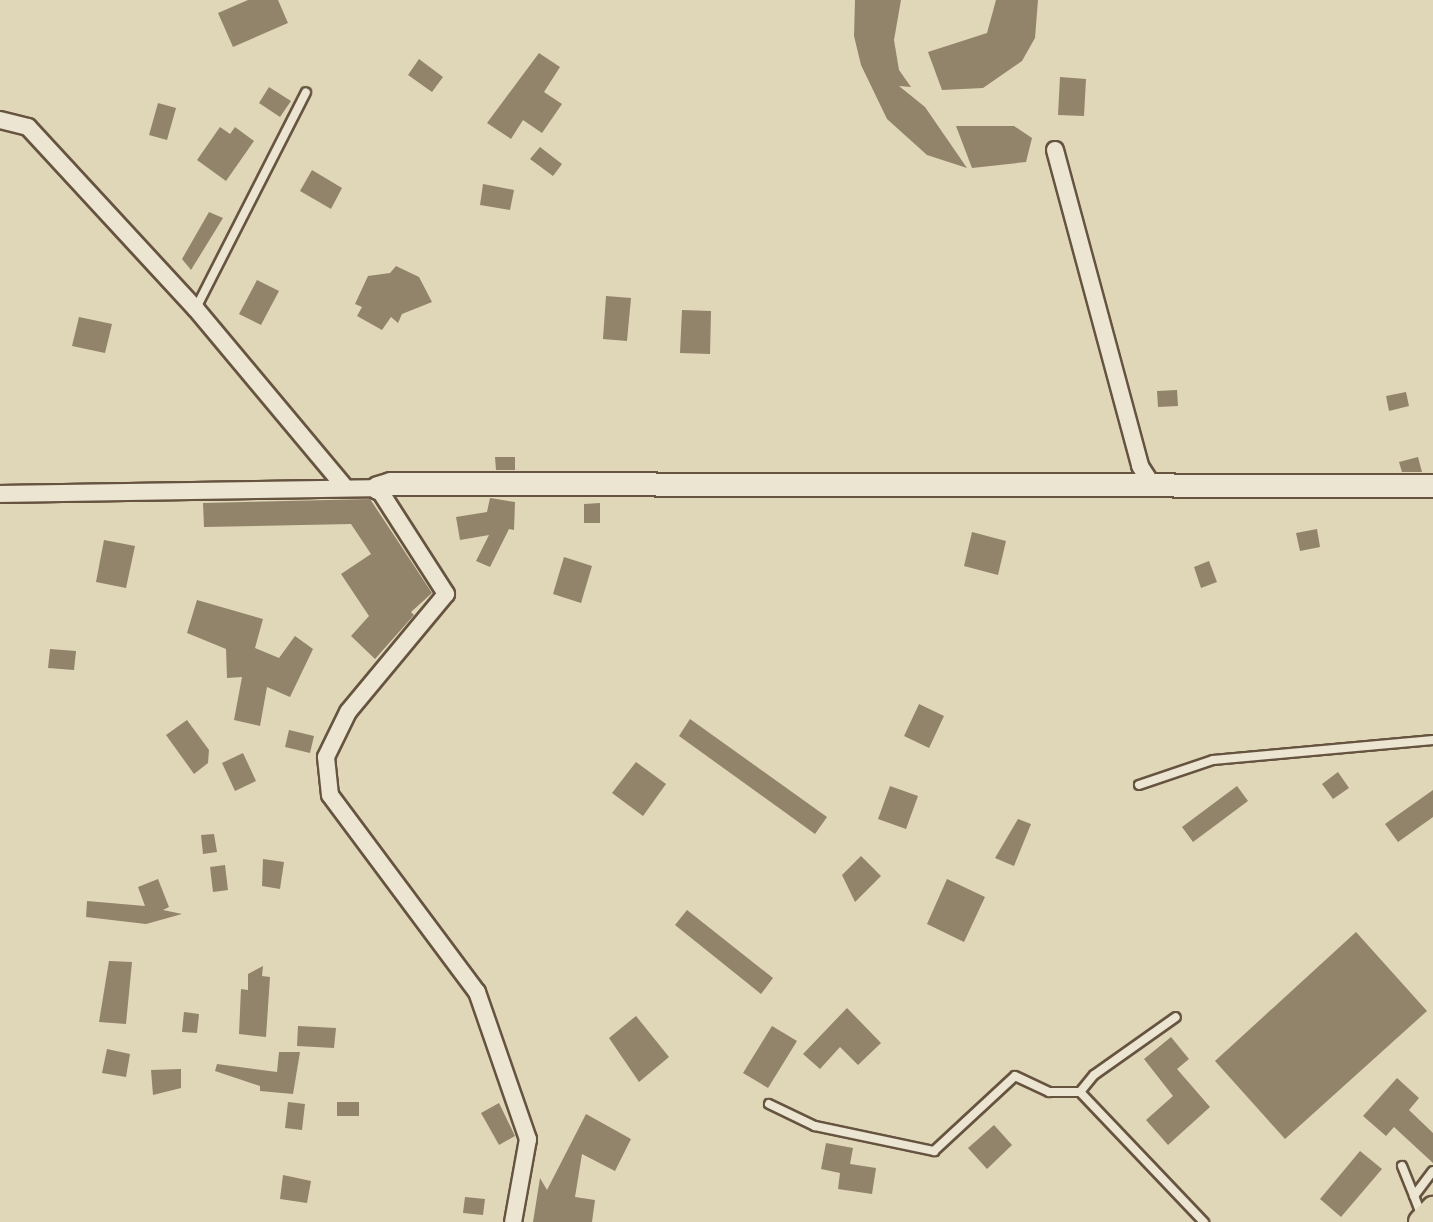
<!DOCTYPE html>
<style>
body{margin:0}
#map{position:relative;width:1433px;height:1222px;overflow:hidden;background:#e0d7b8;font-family:Cardo,serif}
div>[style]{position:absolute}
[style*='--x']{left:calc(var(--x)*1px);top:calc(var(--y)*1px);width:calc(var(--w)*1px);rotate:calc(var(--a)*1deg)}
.building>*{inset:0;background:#92836b}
.roads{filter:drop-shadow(2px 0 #665440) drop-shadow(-2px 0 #665440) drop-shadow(0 2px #665440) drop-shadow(0 -2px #665440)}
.lane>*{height:8px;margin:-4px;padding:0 4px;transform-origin:4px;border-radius:4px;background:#ebe5d1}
.street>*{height:16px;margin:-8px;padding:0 8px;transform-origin:8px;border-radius:8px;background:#ebe5d1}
.secondary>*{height:22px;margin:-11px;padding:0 11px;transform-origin:11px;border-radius:11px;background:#ebe5d1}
.primary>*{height:24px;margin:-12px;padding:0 12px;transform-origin:12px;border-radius:12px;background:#e0d7b8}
span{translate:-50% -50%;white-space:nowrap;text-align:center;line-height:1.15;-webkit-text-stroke:6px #ebe5d1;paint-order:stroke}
</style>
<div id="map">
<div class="building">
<i style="clip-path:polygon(248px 0,278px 0,288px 23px,233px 47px,218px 13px)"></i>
<i style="clip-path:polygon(855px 0,901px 0,894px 40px,899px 70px,911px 87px,899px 86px,925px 107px,967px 168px,927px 155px,887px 119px,861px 65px,854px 36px)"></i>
<i style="clip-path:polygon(996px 0,1038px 0,1035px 38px,1022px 61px,983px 88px,942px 90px,928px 52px,987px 33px)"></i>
<i style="clip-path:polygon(539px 53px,560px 67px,544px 92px,562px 104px,542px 133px,523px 120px,511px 139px,487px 123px)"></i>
<i style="clip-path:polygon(419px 59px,443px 77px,432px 92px,408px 75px)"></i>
<i style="clip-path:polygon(1060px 77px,1086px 79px,1084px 116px,1058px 115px)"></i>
<i style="clip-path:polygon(269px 87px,291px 101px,280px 117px,259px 103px)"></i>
<i style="clip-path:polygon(158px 103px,176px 108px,167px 140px,149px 135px)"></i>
<i style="clip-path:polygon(956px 126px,1014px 126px,1032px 138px,1026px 162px,972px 168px)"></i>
<i style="clip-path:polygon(220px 127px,230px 134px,235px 127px,254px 141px,226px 181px,197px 160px)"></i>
<i style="clip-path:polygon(540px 147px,562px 164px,553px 176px,530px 159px)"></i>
<i style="clip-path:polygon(312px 170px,342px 188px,331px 209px,300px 191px)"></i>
<i style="clip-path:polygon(483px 184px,514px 190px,510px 210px,480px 205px)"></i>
<i style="clip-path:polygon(209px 212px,223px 218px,191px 270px,182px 259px)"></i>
<i style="clip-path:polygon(396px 266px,419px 277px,432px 302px,402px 314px,398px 323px,391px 317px,382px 330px,357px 316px,362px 307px,355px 304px,368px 276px,390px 273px)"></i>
<i style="clip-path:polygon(257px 280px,279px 291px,261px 325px,239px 314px)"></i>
<i style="clip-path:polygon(606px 296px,631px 298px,627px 341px,603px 339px)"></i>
<i style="clip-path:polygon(682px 310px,711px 311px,710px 354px,680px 353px)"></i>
<i style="clip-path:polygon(79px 317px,112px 324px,105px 353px,72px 346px)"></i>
<i style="clip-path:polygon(1177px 390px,1178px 406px,1158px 407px,1157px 391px)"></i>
<i style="clip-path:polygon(1406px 392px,1409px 406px,1389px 411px,1386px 396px)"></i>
<i style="clip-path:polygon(495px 457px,515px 457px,515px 470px,496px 470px)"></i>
<i style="clip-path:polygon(1418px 457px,1422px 472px,1402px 472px,1399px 462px)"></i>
<i style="clip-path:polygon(490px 498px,515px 502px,514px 530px,509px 529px,490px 567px,476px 561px,489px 535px,460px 540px,456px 517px,487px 512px)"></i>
<i style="clip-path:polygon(370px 499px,432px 593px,411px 612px,414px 615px,375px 659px,351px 636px,369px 616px,341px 574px,371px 554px,351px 524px,204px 527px,203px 503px)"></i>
<i style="clip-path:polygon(600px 503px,600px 523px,584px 523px,584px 504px)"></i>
<i style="clip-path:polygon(1317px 529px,1320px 547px,1300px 551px,1296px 533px)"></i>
<i style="clip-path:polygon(972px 532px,1006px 541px,998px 575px,964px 566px)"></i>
<i style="clip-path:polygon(104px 540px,135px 546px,126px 588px,96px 582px)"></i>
<i style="clip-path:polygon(564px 557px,592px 566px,581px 603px,553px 594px)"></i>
<i style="clip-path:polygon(1209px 561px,1217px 582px,1201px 588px,1194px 567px)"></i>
<i style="clip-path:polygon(197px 600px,263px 619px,255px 648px,279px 658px,295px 636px,313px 649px,290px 697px,267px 687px,260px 726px,234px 720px,242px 677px,227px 678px,226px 649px,187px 633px)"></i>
<i style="clip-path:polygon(50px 649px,76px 651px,74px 670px,48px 668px)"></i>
<i style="clip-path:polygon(919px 704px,944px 716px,929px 748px,904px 736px)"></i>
<i style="clip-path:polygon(690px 719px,827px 817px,815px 834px,679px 736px)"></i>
<i style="clip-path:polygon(187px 720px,209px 750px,208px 763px,194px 774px,166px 735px)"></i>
<i style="clip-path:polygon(289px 730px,314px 736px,310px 753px,285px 747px)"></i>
<i style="clip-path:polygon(243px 753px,256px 781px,235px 791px,222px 763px)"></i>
<i style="clip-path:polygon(636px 762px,666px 784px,643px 816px,612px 793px)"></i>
<i style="clip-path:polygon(1338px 772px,1349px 788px,1333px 799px,1322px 784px)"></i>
<i style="clip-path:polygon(890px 786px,918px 796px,906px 829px,878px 819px)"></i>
<i style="clip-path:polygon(1237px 786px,1248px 801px,1193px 842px,1182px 827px)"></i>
<i style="clip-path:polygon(1433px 790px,1433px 817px,1398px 842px,1385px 824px)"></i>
<i style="clip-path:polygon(1018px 819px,1031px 824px,1014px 866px,995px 858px)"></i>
<i style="clip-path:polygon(214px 834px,217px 852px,203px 854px,201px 835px)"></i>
<i style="clip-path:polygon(861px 856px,881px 876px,855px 902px,842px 875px)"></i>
<i style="clip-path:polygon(263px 859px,284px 862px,280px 889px,262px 886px)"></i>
<i style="clip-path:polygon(225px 865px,228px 890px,213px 892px,210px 867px)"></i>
<i style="clip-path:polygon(158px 879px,169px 907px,163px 910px,182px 914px,146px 924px,86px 917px,87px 901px,145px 906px,138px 887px)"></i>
<i style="clip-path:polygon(947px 879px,985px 897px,964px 942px,927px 924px)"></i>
<i style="clip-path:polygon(687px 910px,773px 978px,761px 994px,675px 925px)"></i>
<i style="clip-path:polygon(1356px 932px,1427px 1011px,1285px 1139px,1215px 1061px)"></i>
<i style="clip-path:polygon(109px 961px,132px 962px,126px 1024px,99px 1022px)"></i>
<i style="clip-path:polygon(263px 966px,262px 976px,270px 977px,266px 1037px,239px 1034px,241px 989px,248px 990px,248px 974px)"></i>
<i style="clip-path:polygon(847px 1008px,881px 1043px,858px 1065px,840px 1047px,820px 1069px,803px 1054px)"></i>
<i style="clip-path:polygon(184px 1012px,199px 1014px,197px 1033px,182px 1032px)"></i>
<i style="clip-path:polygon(636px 1016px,669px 1057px,639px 1082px,609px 1038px)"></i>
<i style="clip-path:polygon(298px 1026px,336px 1028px,334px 1048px,297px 1046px)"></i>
<i style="clip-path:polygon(772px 1026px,797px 1041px,768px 1088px,743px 1073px)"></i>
<i style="clip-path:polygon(1171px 1037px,1189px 1059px,1177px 1069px,1210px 1107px,1168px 1145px,1146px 1120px,1173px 1096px,1144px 1059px)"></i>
<i style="clip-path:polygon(107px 1049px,130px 1054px,126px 1077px,102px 1073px)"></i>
<i style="clip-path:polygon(279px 1052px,300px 1052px,293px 1094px,260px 1091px,260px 1086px,215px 1071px,217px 1064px,277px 1072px)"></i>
<i style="clip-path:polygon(181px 1069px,181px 1088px,153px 1095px,151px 1070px)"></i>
<i style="clip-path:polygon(1397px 1078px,1419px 1098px,1409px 1110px,1433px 1133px,1433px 1163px,1394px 1127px,1386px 1136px,1363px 1116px)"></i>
<i style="clip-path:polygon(288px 1102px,305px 1104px,302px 1130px,285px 1128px)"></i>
<i style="clip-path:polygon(337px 1102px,359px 1102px,359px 1116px,337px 1116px)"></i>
<i style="clip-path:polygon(499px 1103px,515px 1136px,499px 1145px,481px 1113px)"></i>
<i style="clip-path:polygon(586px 1114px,631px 1139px,615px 1171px,582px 1154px,575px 1197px,595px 1200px,592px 1222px,533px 1222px,540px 1178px,547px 1190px)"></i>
<i style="clip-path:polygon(994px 1125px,1012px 1145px,987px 1169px,968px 1148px)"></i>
<i style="clip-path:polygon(826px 1143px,853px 1148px,850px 1164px,876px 1168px,872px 1194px,838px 1189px,840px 1173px,821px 1169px)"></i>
<i style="clip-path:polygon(1360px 1151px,1382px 1169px,1341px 1217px,1320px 1199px)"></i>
<i style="clip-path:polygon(283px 1175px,311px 1181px,307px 1203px,280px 1199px)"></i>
<i style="clip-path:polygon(465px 1197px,485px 1199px,483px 1215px,463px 1213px)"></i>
</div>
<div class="roads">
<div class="lane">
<i style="--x:196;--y:308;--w:242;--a:-63"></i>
<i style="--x:1139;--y:785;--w:78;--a:-18.7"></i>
<i style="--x:1213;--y:760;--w:221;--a:-5.2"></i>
<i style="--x:1080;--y:1092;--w:22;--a:-51"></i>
<i style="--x:1094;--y:1075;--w:100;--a:-35.3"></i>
<i style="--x:769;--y:1104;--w:51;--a:25.6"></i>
<i style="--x:815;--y:1126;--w:122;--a:11.9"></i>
<i style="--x:934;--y:1151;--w:110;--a:-42.8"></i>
<i style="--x:1015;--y:1076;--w:38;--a:25"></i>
<i style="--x:1049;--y:1092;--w:31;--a:0"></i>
<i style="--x:1080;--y:1092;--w:180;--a:46.4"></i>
<i style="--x:1402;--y:1166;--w:32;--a:68"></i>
<i style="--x:1421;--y:1214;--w:19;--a:-111"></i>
<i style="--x:1414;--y:1196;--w:31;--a:-53"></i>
</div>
<div class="street">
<i style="--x:0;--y:120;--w:29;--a:14"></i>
<i style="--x:28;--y:127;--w:248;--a:47.3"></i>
<i style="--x:196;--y:309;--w:229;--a:50.1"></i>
<i style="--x:1055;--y:150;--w:327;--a:74.9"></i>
<i style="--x:1140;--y:466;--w:20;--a:57"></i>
<i style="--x:0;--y:494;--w:378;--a:-0.9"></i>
<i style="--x:378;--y:488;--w:126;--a:57.3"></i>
<i style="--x:446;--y:594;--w:153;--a:129.7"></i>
<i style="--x:348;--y:712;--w:50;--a:116.1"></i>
<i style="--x:326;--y:757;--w:38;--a:84"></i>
<i style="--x:330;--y:795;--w:246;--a:53.3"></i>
<i style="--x:477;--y:992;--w:156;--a:70.9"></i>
<i style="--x:528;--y:1139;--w:84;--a:100.2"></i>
</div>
<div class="secondary">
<i style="--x:378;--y:488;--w:14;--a:-17"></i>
<i style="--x:391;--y:484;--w:1042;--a:0.11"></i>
</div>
<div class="primary">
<i style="--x:1421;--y:1222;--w:18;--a:-47"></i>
</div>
</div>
</div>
